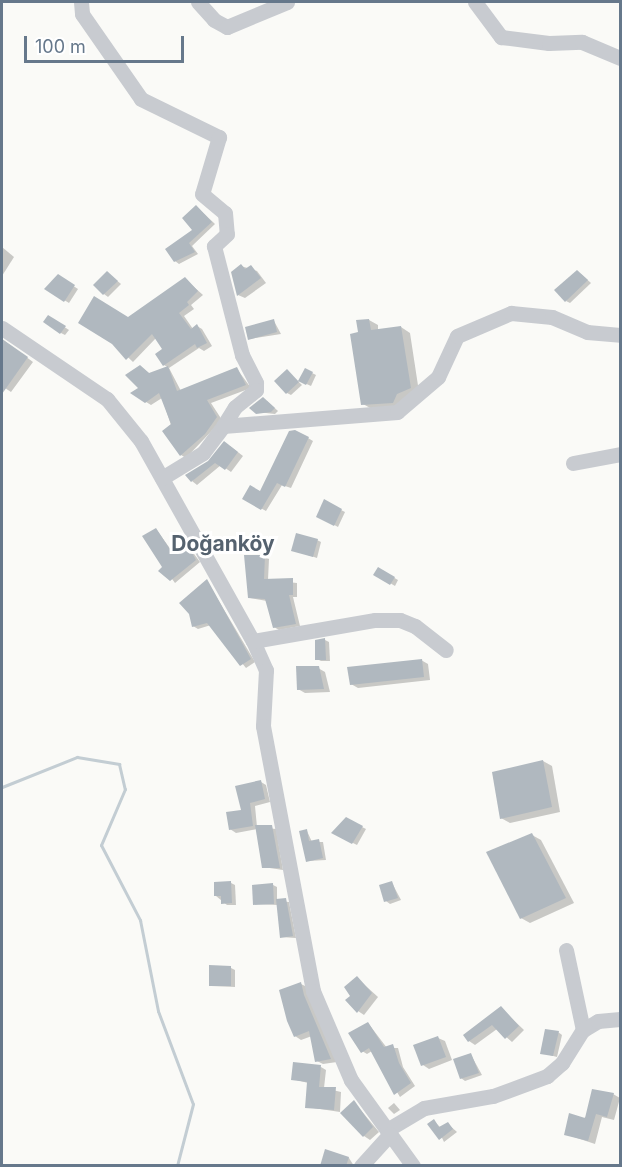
<!DOCTYPE html>
<meta charset="utf-8">
<style>
body{margin:0}
#map{position:relative;width:622px;height:1167px;overflow:hidden;background:#fafaf7;font-family:Inter,sans-serif}
div>[style]{position:absolute}
[style*='--x']{left:calc(var(--x)*1px);top:calc(var(--y)*1px);width:calc(var(--w)*1px);rotate:calc(var(--a)*1deg)}
.shadow>*{inset:0;background:#0003}
.stream>*{height:3px;margin:-1.5px;padding:0 1.5px;transform-origin:1.5px;border-radius:1.5px;background:#c3cdd3}
.building>*{inset:0;background:#b0b8bf}
.minor>*{height:15px;margin:-7.5px;padding:0 7.5px;transform-origin:7.5px;border-radius:7.5px;background:#c8cbd0}
span{translate:-50% -50%;white-space:nowrap;text-align:center;line-height:1.15;-webkit-text-stroke:6px #fff;paint-order:stroke}
.quarter-label{font-size:21px;color:#55626f;font-weight:700}
.frame{position:absolute;inset:0;border:3px solid #66788b;pointer-events:none}
.scale{position:absolute;left:24px;top:36px;width:160px;height:27px;box-sizing:border-box;border:3px solid #66788b;border-top:0;padding-left:8px;font-size:18px;line-height:21px;white-space:nowrap;color:#66788b;-webkit-text-stroke:4px #fff;paint-order:stroke}
</style>
<div id="map">
<div class="shadow">
<i style="clip-path:polygon(197px 207px,215px 224px,192px 246px,198px 254px,179px 264px,175px 261px,195px 230px)"></i>
<i style="clip-path:polygon(2px 247px,14px 257px,2px 276px)"></i>
<i style="clip-path:polygon(241px 266px,257px 271px,266px 283px,245px 298px,238px 295px)"></i>
<i style="clip-path:polygon(108px 273px,121px 284px,108px 297px,104px 294px)"></i>
<i style="clip-path:polygon(581px 274px,591px 283px,570px 303px,566px 301px)"></i>
<i style="clip-path:polygon(58px 276px,78px 289px,69px 303px,46px 289px)"></i>
<i style="clip-path:polygon(185px 279px,203px 295px,191px 305px,194px 309px,184px 316px,193px 329px,197px 326px,202px 329px,212px 346px,204px 351px,199px 348px,169px 368px,181px 391px,237px 369px,251px 388px,211px 403px,222px 420px,186px 458px,181px 455px,162px 398px,151px 405px,133px 394px,140px 388px,140px 366px,150px 374px,169px 368px,164px 365px,164px 349px,156px 338px,133px 362px,113px 343px,129px 318px)"></i>
<i style="clip-path:polygon(49px 317px,69px 330px,65px 335px,61px 333px)"></i>
<i style="clip-path:polygon(369px 320px,378px 325px,378px 331px,401px 327px,410px 333px,419px 392px,402px 407px,372px 409px,363px 404px,360px 334px)"></i>
<i style="clip-path:polygon(274px 321px,281px 334px,249px 339px)"></i>
<i style="clip-path:polygon(2px 339px,33px 362px,11px 392px,2px 386px,2px 370px,9px 358px,2px 353px)"></i>
<i style="clip-path:polygon(306px 370px,316px 375px,311px 386px,300px 381px)"></i>
<i style="clip-path:polygon(287px 371px,302px 385px,291px 395px,287px 393px)"></i>
<i style="clip-path:polygon(267px 401px,278px 411px,275px 414px,257px 412px)"></i>
<i style="clip-path:polygon(308px 438px,313px 441px,291px 488px,282px 485px,266px 511px,244px 499px,260px 493px)"></i>
<i style="clip-path:polygon(230px 446px,243px 456px,231px 472px,221px 465px,197px 485px,192px 481px)"></i>
<i style="clip-path:polygon(325px 502px,345px 512px,338px 527px,318px 516px)"></i>
<i style="clip-path:polygon(156px 529px,174px 554px,186px 543px,200px 562px,175px 583px,164px 568px)"></i>
<i style="clip-path:polygon(317px 540px,321px 542px,317px 558px,293px 550px)"></i>
<i style="clip-path:polygon(264px 557px,269px 559px,268px 580px,297px 583px,297px 597px,293px 597px,300px 626px,279px 630px,274px 627px,267px 601px,250px 598px)"></i>
<i style="clip-path:polygon(379px 569px,398px 580px,395px 586px,375px 574px)"></i>
<i style="clip-path:polygon(207px 581px,255px 662px,246px 668px,211px 625px,198px 629px,193px 626px)"></i>
<i style="clip-path:polygon(325px 640px,329px 642px,330px 661px,321px 661px,317px 659px,317px 641px)"></i>
<i style="clip-path:polygon(421px 660px,428px 664px,430px 680px,358px 688px,351px 684px)"></i>
<i style="clip-path:polygon(318px 668px,325px 672px,330px 692px,305px 693px,298px 689px)"></i>
<i style="clip-path:polygon(543px 761px,552px 766px,560px 812px,510px 823px,501px 818px)"></i>
<i style="clip-path:polygon(261px 782px,266px 785px,270px 802px,255px 806px,257px 827px,276px 829px,283px 870px,263px 867px,257px 829px,236px 833px,230px 829px)"></i>
<i style="clip-path:polygon(346px 819px,366px 829px,357px 845px,333px 833px)"></i>
<i style="clip-path:polygon(307px 831px,312px 842px,323px 842px,326px 860px,308px 861px)"></i>
<i style="clip-path:polygon(532px 835px,541px 840px,574px 903px,530px 923px,521px 918px)"></i>
<i style="clip-path:polygon(231px 883px,235px 885px,236px 905px,227px 905px,216px 896px)"></i>
<i style="clip-path:polygon(392px 883px,401px 900px,390px 904px,386px 901px)"></i>
<i style="clip-path:polygon(273px 885px,277px 887px,277px 901px,289px 902px,296px 938px,281px 937px,278px 905px,255px 904px)"></i>
<i style="clip-path:polygon(231px 968px,235px 970px,235px 987px,211px 986px)"></i>
<i style="clip-path:polygon(357px 978px,378px 997px,364px 1015px,358px 1011px)"></i>
<i style="clip-path:polygon(301px 984px,307px 987px,337px 1062px,323px 1064px,317px 1061px,312px 1036px,301px 1040px,295px 1036px)"></i>
<i style="clip-path:polygon(501px 1008px,524px 1030px,512px 1042px,497px 1029px,475px 1045px,469px 1041px,465px 1035px)"></i>
<i style="clip-path:polygon(368px 1023px,387px 1048px,398px 1048px,403px 1067px,415px 1086px,400px 1097px,372px 1051px,367px 1054px,362px 1051px)"></i>
<i style="clip-path:polygon(558px 1032px,562px 1035px,557px 1057px,542px 1053px)"></i>
<i style="clip-path:polygon(438px 1038px,445px 1041px,452px 1060px,429px 1069px,423px 1065px)"></i>
<i style="clip-path:polygon(471px 1055px,482px 1075px,465px 1081px,461px 1078px)"></i>
<i style="clip-path:polygon(321px 1067px,326px 1070px,324px 1088px,341px 1092px,340px 1112px,307px 1107px,308px 1083px,293px 1079px)"></i>
<i style="clip-path:polygon(613px 1094px,620px 1098px,614px 1120px,602px 1117px,595px 1144px,565px 1134px)"></i>
<i style="clip-path:polygon(354px 1102px,379px 1132px,370px 1140px,364px 1136px)"></i>
<i style="clip-path:polygon(394px 1103px,400px 1110px,394px 1114px,388px 1108px)"></i>
<i style="clip-path:polygon(434px 1121px,441px 1128px,448px 1124px,457px 1132px,444px 1142px)"></i>
<i style="clip-path:polygon(326px 1151px,349px 1158px,354px 1166px,321px 1166px)"></i>
</div>
<div class="stream">
<i style="--x:2;--y:787;--w:81;--a:-21.8"></i>
<i style="--x:77;--y:757;--w:43;--a:9.5"></i>
<i style="--x:119;--y:764;--w:26;--a:77"></i>
<i style="--x:125;--y:789;--w:61;--a:113.2"></i>
<i style="--x:101;--y:845;--w:85;--a:62.5"></i>
<i style="--x:140;--y:920;--w:93;--a:78.8"></i>
<i style="--x:158;--y:1011;--w:99;--a:69.4"></i>
<i style="--x:193;--y:1104;--w:64;--a:104.5"></i>
</div>
<div class="building">
<i style="clip-path:polygon(196px 205px,212px 222px,189px 243px,195px 252px,174px 262px,165px 249px,192px 230px,182px 218px)"></i>
<i style="clip-path:polygon(241px 264px,245px 269px,251px 265px,261px 278px,237px 296px,231px 272px)"></i>
<i style="clip-path:polygon(577px 270px,588px 280px,565px 302px,554px 290px)"></i>
<i style="clip-path:polygon(107px 271px,118px 281px,103px 295px,93px 285px)"></i>
<i style="clip-path:polygon(58px 274px,75px 285px,64px 302px,44px 289px)"></i>
<i style="clip-path:polygon(185px 277px,198px 291px,187px 302px,189px 305px,179px 313px,191px 329px,197px 324px,207px 343px,197px 348px,195px 344px,163px 366px,155px 354px,162px 349px,152px 334px,126px 360px,112px 344px,78px 323px,94px 296px,128px 317px)"></i>
<i style="clip-path:polygon(48px 315px,66px 326px,60px 334px,43px 322px)"></i>
<i style="clip-path:polygon(274px 319px,277px 332px,248px 340px,245px 327px)"></i>
<i style="clip-path:polygon(369px 319px,371px 330px,401px 326px,411px 388px,397px 394px,393px 403px,361px 405px,350px 334px,358px 332px,356px 320px)"></i>
<i style="clip-path:polygon(2px 339px,28px 357px,2px 394px)"></i>
<i style="clip-path:polygon(140px 365px,149px 373px,168px 366px,177px 391px,237px 367px,246px 385px,207px 400px,217px 417px,205px 434px,180px 456px,162px 431px,171px 424px,159px 393px,145px 403px,130px 393px,138px 388px,125px 375px)"></i>
<i style="clip-path:polygon(305px 368px,313px 372px,306px 385px,298px 381px)"></i>
<i style="clip-path:polygon(287px 369px,299px 382px,286px 394px,274px 381px)"></i>
<i style="clip-path:polygon(263px 397px,275px 408px,271px 412px,256px 414px,249px 408px)"></i>
<i style="clip-path:polygon(295px 430px,309px 437px,285px 487px,277px 483px,261px 510px,242px 499px,250px 485px,260px 491px,289px 431px)"></i>
<i style="clip-path:polygon(224px 441px,238px 452px,225px 470px,215px 463px,191px 482px,185px 475px,208px 461px)"></i>
<i style="clip-path:polygon(324px 499px,342px 509px,334px 526px,316px 517px)"></i>
<i style="clip-path:polygon(156px 528px,173px 554px,186px 542px,196px 560px,170px 581px,158px 571px,162px 567px,142px 536px)"></i>
<i style="clip-path:polygon(296px 533px,318px 539px,313px 557px,291px 551px)"></i>
<i style="clip-path:polygon(244px 555px,265px 555px,264px 579px,293px 578px,293px 595px,289px 595px,296px 624px,273px 628px,265px 599px,248px 598px)"></i>
<i style="clip-path:polygon(378px 567px,395px 577px,390px 585px,373px 575px)"></i>
<i style="clip-path:polygon(207px 579px,251px 659px,240px 666px,207px 623px,192px 627px,189px 614px,179px 603px)"></i>
<i style="clip-path:polygon(325px 638px,326px 660px,315px 660px,315px 640px)"></i>
<i style="clip-path:polygon(422px 659px,424px 677px,350px 685px,347px 667px)"></i>
<i style="clip-path:polygon(296px 666px,319px 666px,324px 689px,297px 690px)"></i>
<i style="clip-path:polygon(543px 760px,552px 807px,500px 819px,492px 772px)"></i>
<i style="clip-path:polygon(261px 780px,265px 799px,250px 803px,253px 826px,229px 830px,226px 812px,241px 810px,235px 786px)"></i>
<i style="clip-path:polygon(346px 817px,363px 826px,352px 844px,331px 833px)"></i>
<i style="clip-path:polygon(255px 825px,272px 825px,280px 868px,262px 868px)"></i>
<i style="clip-path:polygon(307px 829px,309px 841px,319px 839px,323px 858px,306px 862px,299px 831px)"></i>
<i style="clip-path:polygon(532px 833px,566px 898px,520px 919px,486px 852px)"></i>
<i style="clip-path:polygon(231px 881px,232px 903px,221px 904px,221px 896px,214px 896px,214px 882px)"></i>
<i style="clip-path:polygon(392px 881px,398px 898px,384px 902px,379px 885px)"></i>
<i style="clip-path:polygon(273px 883px,274px 904px,253px 905px,252px 885px)"></i>
<i style="clip-path:polygon(286px 898px,293px 936px,280px 938px,276px 899px)"></i>
<i style="clip-path:polygon(209px 965px,231px 966px,231px 986px,209px 986px)"></i>
<i style="clip-path:polygon(357px 976px,372px 993px,357px 1013px,345px 1000px,350px 996px,344px 987px)"></i>
<i style="clip-path:polygon(301px 982px,304px 995px,331px 1059px,315px 1062px,309px 1031px,294px 1037px,287px 1021px,279px 990px)"></i>
<i style="clip-path:polygon(501px 1006px,519px 1026px,505px 1039px,492px 1025px,468px 1042px,463px 1035px)"></i>
<i style="clip-path:polygon(368px 1022px,384px 1047px,393px 1044px,399px 1063px,411px 1083px,394px 1095px,369px 1048px,361px 1053px,348px 1033px)"></i>
<i style="clip-path:polygon(545px 1029px,559px 1031px,553px 1056px,540px 1054px)"></i>
<i style="clip-path:polygon(438px 1036px,446px 1057px,421px 1066px,413px 1045px)"></i>
<i style="clip-path:polygon(471px 1053px,479px 1073px,460px 1079px,453px 1059px)"></i>
<i style="clip-path:polygon(293px 1062px,321px 1065px,319px 1087px,336px 1087px,334px 1110px,305px 1108px,307px 1082px,291px 1080px)"></i>
<i style="clip-path:polygon(592px 1089px,614px 1093px,607px 1117px,596px 1114px,588px 1141px,564px 1135px,569px 1113px,585px 1118px)"></i>
<i style="clip-path:polygon(354px 1100px,373px 1127px,363px 1137px,340px 1113px)"></i>
<i style="clip-path:polygon(434px 1119px,439px 1127px,448px 1122px,453px 1129px,439px 1140px,427px 1124px)"></i>
<i style="clip-path:polygon(325px 1149px,349px 1157px,346px 1166px,320px 1166px)"></i>
</div>
<div class="minor">
<i style="--x:81;--y:2;--w:12;--a:85"></i>
<i style="--x:82;--y:14;--w:103;--a:55.2"></i>
<i style="--x:141;--y:99;--w:87;--a:26"></i>
<i style="--x:219;--y:137;--w:59;--a:106.6"></i>
<i style="--x:202;--y:194;--w:30;--a:40"></i>
<i style="--x:225;--y:213;--w:21;--a:85"></i>
<i style="--x:227;--y:234;--w:18;--a:137"></i>
<i style="--x:214;--y:246;--w:113;--a:75.6"></i>
<i style="--x:242;--y:355;--w:31;--a:63"></i>
<i style="--x:256;--y:383;--w:7;--a:90"></i>
<i style="--x:256;--y:390;--w:27;--a:141"></i>
<i style="--x:235;--y:407;--w:22;--a:122"></i>
<i style="--x:198;--y:2;--w:24;--a:48"></i>
<i style="--x:214;--y:20;--w:15;--a:28"></i>
<i style="--x:227;--y:27;--w:65;--a:-22.6"></i>
<i style="--x:475;--y:2;--w:44;--a:53.4"></i>
<i style="--x:501;--y:37;--w:48;--a:7.1"></i>
<i style="--x:549;--y:43;--w:33;--a:-2"></i>
<i style="--x:582;--y:42;--w:41;--a:22.8"></i>
<i style="--x:2;--y:328;--w:127;--a:34.1"></i>
<i style="--x:107;--y:399;--w:54;--a:51"></i>
<i style="--x:141;--y:441;--w:229;--a:60.8"></i>
<i style="--x:253;--y:641;--w:32;--a:66"></i>
<i style="--x:266;--y:670;--w:56;--a:93.1"></i>
<i style="--x:263;--y:726;--w:270;--a:79.3"></i>
<i style="--x:313;--y:991;--w:97;--a:66.9"></i>
<i style="--x:351;--y:1080;--w:106;--a:54.2"></i>
<i style="--x:573;--y:463;--w:48;--a:-10.8"></i>
<i style="--x:162;--y:478;--w:48;--a:-31.4"></i>
<i style="--x:203;--y:453;--w:34;--a:-53"></i>
<i style="--x:223;--y:426;--w:175;--a:-4.6"></i>
<i style="--x:397;--y:412;--w:54;--a:-40.5"></i>
<i style="--x:438;--y:377;--w:45;--a:-65.1"></i>
<i style="--x:457;--y:336;--w:59;--a:-23.1"></i>
<i style="--x:511;--y:313;--w:41;--a:5.6"></i>
<i style="--x:552;--y:317;--w:38;--a:23"></i>
<i style="--x:587;--y:332;--w:33;--a:5"></i>
<i style="--x:253;--y:641;--w:124;--a:-9.8"></i>
<i style="--x:375;--y:620;--w:25;--a:0"></i>
<i style="--x:400;--y:620;--w:16;--a:22"></i>
<i style="--x:415;--y:626;--w:39;--a:38"></i>
<i style="--x:566;--y:950;--w:82;--a:78"></i>
<i style="--x:387;--y:1130;--w:43;--a:-30.7"></i>
<i style="--x:424;--y:1108;--w:70;--a:-9.9"></i>
<i style="--x:493;--y:1096;--w:58;--a:-20.3"></i>
<i style="--x:547;--y:1076;--w:20;--a:-41"></i>
<i style="--x:562;--y:1063;--w:39;--a:-58"></i>
<i style="--x:583;--y:1030;--w:17;--a:-31"></i>
<i style="--x:598;--y:1021;--w:22;--a:-5"></i>
<i style="--x:361;--y:1166;--w:43;--a:-47.8"></i>
</div>
<div class="quarter-label">
<span style="left:223px;top:544px">Doğanköy</span>
</div>
<div class="frame"></div>
<div class="scale">100 m</div>
</div>
